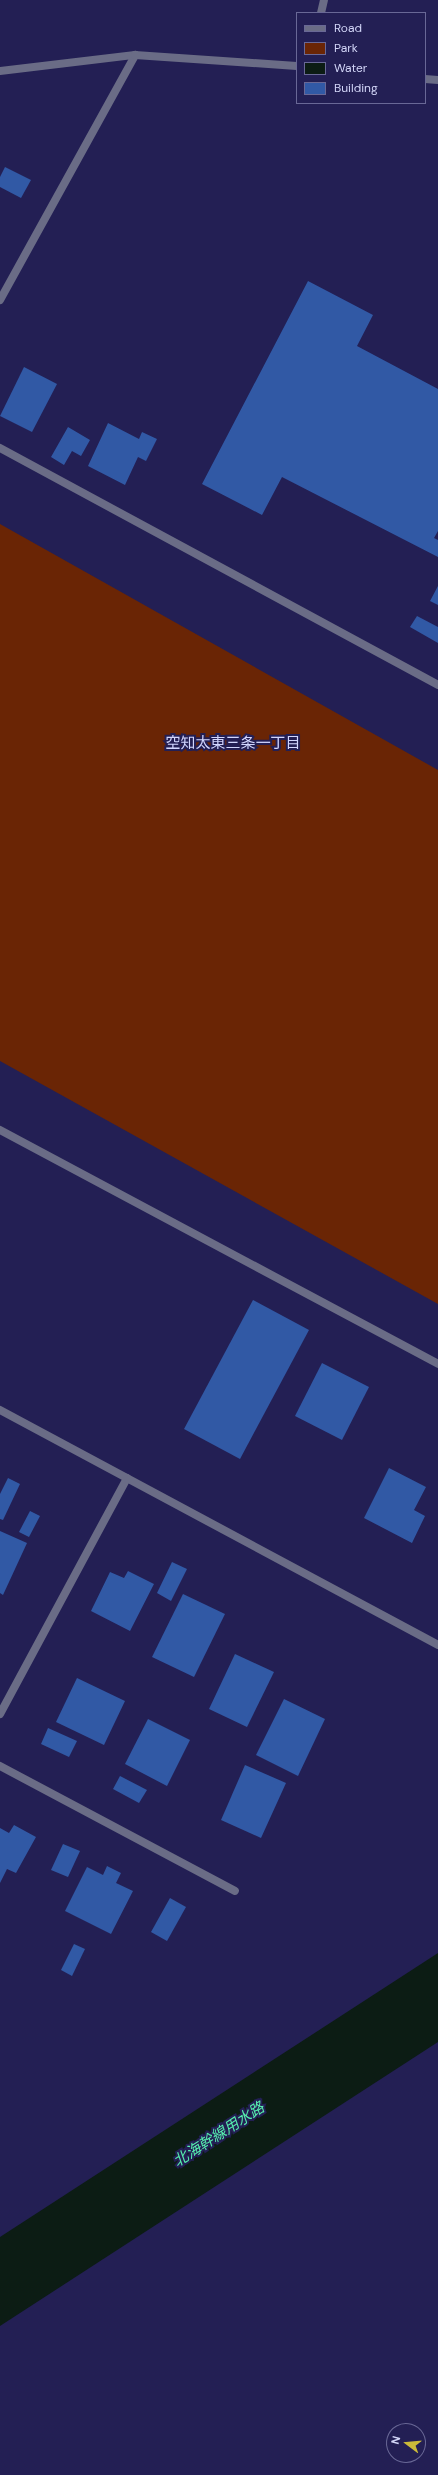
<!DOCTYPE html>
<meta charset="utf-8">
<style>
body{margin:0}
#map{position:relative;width:438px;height:2475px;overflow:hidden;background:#231f54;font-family:"DM Sans","Noto Sans JP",sans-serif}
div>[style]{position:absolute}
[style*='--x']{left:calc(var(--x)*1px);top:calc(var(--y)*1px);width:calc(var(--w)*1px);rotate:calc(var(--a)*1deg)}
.green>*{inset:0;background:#6a2505}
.water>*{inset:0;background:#0c1c14}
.building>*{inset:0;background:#3159a5}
.minor>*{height:8px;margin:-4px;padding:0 4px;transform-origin:4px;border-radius:4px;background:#6a6c86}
.tertiary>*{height:8px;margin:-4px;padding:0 4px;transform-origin:4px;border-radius:4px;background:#6a6c86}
span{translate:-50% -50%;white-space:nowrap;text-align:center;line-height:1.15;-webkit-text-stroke:4px #231f54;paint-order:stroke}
.neighbourhood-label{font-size:15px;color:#d2d6fe}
.water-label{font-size:15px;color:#56efae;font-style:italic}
.legend{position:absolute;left:296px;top:12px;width:130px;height:92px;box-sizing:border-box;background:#231f54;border:1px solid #696896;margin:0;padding:5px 7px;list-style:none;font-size:12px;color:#d3d6f8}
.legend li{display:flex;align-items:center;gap:8px;height:20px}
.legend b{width:20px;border:1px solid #696896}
.north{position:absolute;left:386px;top:2423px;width:40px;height:40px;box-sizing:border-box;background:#231f54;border:1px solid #696896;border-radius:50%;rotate:286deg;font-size:11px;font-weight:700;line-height:16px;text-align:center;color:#d3d6f8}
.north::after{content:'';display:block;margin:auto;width:14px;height:18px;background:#cbba39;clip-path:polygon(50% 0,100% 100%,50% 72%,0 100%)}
</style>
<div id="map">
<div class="green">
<i style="clip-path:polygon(0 524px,438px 770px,438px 1304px,0 1061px)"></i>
</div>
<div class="water">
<i style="clip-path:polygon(438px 1953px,438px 2042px,0 2326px,0 2237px)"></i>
</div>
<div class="building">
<i style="clip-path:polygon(5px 167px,31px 180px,21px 198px,0 187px,0 177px)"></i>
<i style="clip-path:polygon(308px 281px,373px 315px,357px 346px,438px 389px,438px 531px,434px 538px,438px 540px,438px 557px,282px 477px,262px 515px,202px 484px)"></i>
<i style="clip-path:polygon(24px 367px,57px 384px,32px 432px,0 416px)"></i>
<i style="clip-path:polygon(108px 423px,139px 439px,142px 432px,157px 439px,146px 461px,138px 457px,125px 485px,88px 466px)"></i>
<i style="clip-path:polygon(68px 427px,90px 440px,81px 456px,72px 451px,64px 465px,51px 457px)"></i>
<i style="clip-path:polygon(438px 586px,438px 605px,430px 601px)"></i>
<i style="clip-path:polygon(417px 616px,438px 627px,438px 643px,410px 627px)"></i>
<i style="clip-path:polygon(253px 1300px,309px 1330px,240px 1459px,184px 1429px)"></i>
<i style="clip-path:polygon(322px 1363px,369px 1387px,342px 1440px,295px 1416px)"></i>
<i style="clip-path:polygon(389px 1468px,426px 1487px,414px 1510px,425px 1516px,412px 1543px,364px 1518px)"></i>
<i style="clip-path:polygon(8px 1478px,20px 1484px,3px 1520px,0 1519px,0 1494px)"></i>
<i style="clip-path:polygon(30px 1511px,40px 1516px,29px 1537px,19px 1532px)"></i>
<i style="clip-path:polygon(0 1531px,27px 1543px,3px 1595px,0 1593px)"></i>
<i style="clip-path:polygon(172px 1562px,187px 1569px,171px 1601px,157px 1593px)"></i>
<i style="clip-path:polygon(128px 1571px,154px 1584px,130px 1631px,91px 1611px,110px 1572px,124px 1578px)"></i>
<i style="clip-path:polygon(183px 1594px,225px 1614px,194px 1677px,152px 1657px)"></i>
<i style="clip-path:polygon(235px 1654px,274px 1672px,247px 1727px,209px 1709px)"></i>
<i style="clip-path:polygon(77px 1678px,125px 1701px,104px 1745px,56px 1722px)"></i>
<i style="clip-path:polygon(284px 1699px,325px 1719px,298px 1776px,256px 1755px)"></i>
<i style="clip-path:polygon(148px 1719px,190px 1740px,167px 1786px,125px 1764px)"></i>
<i style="clip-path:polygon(48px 1728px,77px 1741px,69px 1757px,41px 1744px)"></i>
<i style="clip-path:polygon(245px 1765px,286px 1783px,261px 1838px,221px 1820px)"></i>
<i style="clip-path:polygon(120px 1776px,147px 1790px,139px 1803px,113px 1789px)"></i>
<i style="clip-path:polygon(14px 1825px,36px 1837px,16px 1873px,7px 1869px,0 1883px,0 1828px,9px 1833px)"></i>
<i style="clip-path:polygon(63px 1844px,80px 1851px,68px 1877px,51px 1870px)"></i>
<i style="clip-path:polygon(107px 1866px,121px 1873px,116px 1883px,133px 1891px,111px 1934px,65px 1911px,87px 1867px,103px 1875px)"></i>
<i style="clip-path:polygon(170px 1898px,186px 1907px,167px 1941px,151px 1932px)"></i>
<i style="clip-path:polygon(74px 1944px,85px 1949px,72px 1976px,61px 1970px)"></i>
</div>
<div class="minor">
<i style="--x:321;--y:13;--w:13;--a:-77"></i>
<i style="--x:0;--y:300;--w:280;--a:-61.1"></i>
<i style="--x:0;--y:448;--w:498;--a:28.4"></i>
<i style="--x:0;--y:1130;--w:497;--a:28.1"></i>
<i style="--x:0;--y:1714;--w:268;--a:-61.7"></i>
<i style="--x:0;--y:1766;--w:266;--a:28"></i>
</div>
<div class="tertiary">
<i style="--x:0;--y:71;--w:136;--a:-6.8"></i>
<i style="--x:135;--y:55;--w:162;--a:3.9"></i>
<i style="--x:425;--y:79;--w:13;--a:4"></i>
<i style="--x:0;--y:1410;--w:497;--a:28.2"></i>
</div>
<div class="neighbourhood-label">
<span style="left:233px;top:744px">空知太東三条一丁目</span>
</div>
<div class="water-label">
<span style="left:219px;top:2135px;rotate:-33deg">北海幹線用水路</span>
</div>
<ul class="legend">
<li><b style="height:5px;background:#6a6c86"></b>Road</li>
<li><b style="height:11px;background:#6a2505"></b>Park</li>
<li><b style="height:11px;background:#0c1c14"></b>Water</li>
<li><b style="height:11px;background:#3159a5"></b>Building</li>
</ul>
<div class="north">N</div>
</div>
